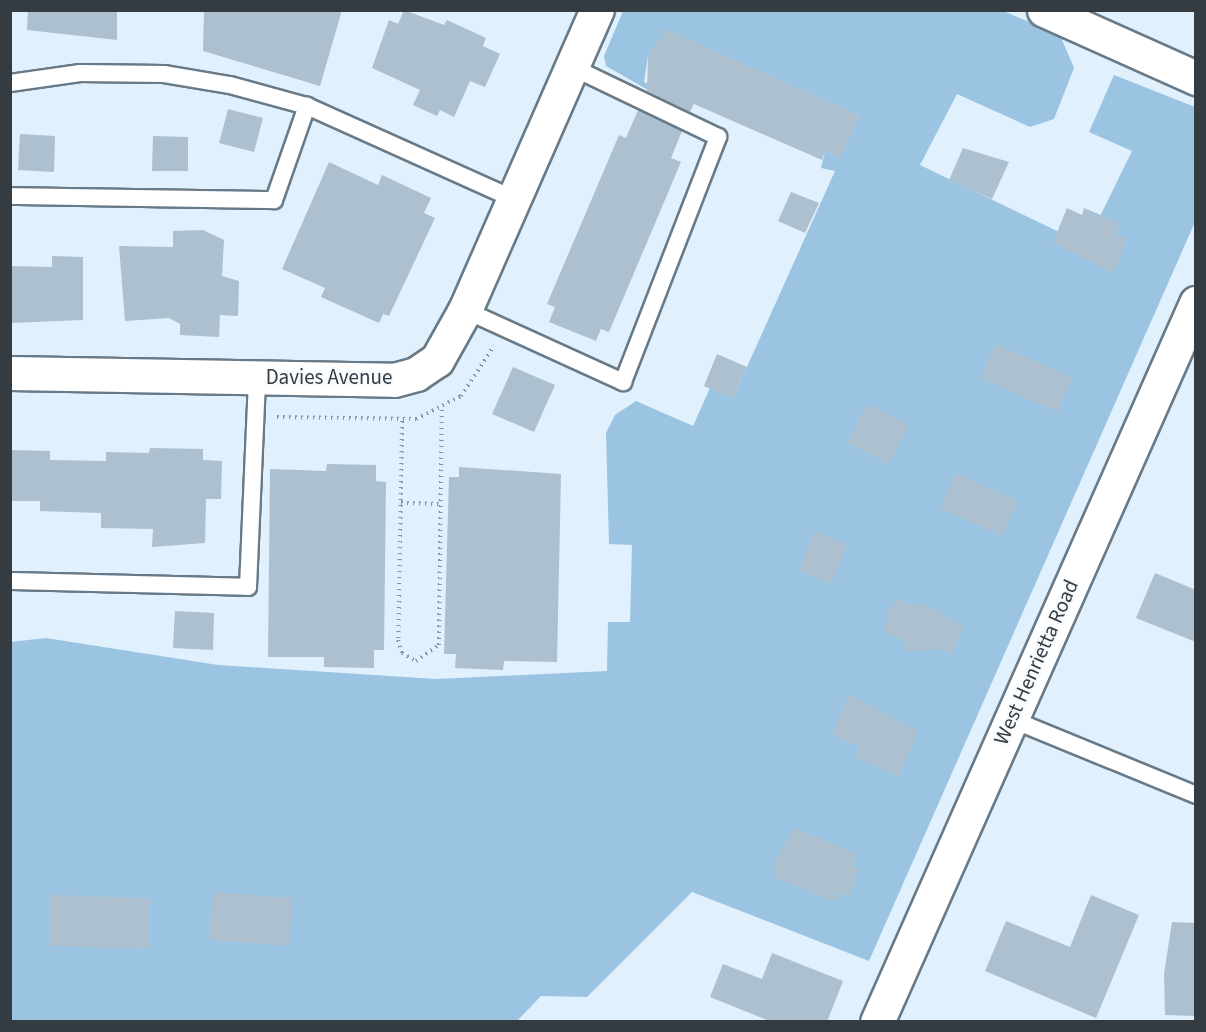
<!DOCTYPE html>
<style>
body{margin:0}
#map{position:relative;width:1206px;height:1032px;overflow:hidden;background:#e0f0fc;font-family:"Source Sans 3",sans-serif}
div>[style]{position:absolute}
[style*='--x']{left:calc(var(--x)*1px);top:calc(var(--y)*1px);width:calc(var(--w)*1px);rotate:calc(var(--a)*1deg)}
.green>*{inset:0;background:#9ac4e2}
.building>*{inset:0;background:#adc0cf}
.path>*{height:4px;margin-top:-2px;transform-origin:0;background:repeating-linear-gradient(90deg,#88939c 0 1.5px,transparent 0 6px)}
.roads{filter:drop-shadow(2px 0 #687a87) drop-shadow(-2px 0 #687a87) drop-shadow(0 2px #687a87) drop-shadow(0 -2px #687a87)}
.service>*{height:16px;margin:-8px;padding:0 8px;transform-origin:8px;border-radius:8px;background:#fff}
.minor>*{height:33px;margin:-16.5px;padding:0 16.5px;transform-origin:16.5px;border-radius:16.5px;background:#fff}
.secondary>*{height:33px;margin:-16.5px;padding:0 16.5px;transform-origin:16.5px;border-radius:16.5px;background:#fff}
span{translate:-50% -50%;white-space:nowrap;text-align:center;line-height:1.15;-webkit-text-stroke:5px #f7fbfe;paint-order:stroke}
.street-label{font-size:21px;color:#343c42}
.frame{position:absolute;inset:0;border:12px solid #343c42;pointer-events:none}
</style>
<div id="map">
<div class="green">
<i style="clip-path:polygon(623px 11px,1003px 11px,1060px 35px,1074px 68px,1054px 119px,1030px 127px,957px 94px,920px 165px,1086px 245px,1132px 151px,1089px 132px,1114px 75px,1195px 107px,1195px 222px,869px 961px,692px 892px,587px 997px,541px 996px,517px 1021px,11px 1021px,10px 642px,46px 638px,218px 665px,436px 679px,607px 671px,608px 622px,630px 622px,632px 545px,609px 544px,606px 433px,615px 415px,636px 401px,693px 426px,710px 388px,733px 398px,835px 171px,821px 168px,825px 151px,840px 157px,860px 116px,666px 30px,648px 56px,644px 82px,656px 87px,648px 90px,606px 66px,604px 56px)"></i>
</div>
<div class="building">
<i style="clip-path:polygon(28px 10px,117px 10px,117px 40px,27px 30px)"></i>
<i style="clip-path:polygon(204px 10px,342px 10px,320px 86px,203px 51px)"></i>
<i style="clip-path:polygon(404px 10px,444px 25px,447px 20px,486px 38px,483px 46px,500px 54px,485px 87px,470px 81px,454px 117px,440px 110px,437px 116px,413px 105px,420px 90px,372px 68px,389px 20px,398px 24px)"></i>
<i style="clip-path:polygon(666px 29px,860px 116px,840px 158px,825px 151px,822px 160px,694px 104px,690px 112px,647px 91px,648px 56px)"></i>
<i style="clip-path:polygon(228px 109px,263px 118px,254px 152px,219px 143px)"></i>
<i style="clip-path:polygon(638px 110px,682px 131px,671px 158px,681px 162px,609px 332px,601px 329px,596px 341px,549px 322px,555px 307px,547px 304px,619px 135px,626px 138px)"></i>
<i style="clip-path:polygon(20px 134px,55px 136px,54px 172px,18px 170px)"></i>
<i style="clip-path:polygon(153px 136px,188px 137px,188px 171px,152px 171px)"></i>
<i style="clip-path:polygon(963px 148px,1009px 162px,992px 199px,949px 180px)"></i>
<i style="clip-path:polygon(329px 162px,378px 185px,382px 175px,431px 198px,424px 213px,435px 218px,389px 316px,383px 314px,379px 323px,321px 297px,325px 288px,282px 269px)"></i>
<i style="clip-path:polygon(791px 192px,819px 203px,805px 233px,778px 221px)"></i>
<i style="clip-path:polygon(1067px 208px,1082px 215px,1084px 208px,1120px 223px,1115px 234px,1127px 239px,1113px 273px,1053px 242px)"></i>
<i style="clip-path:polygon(203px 230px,224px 240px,222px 276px,239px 281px,238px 316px,220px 315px,219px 337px,180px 335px,180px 324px,169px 318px,125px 321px,119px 246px,173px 247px,173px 231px)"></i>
<i style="clip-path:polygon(52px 256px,83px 257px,83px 320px,10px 323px,10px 266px,52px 267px)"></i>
<i style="clip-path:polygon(995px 344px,1072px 377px,1058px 412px,980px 378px)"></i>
<i style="clip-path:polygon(717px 354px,747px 367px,733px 398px,704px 386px)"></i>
<i style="clip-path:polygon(513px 367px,555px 385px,534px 432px,492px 414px)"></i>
<i style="clip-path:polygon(867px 404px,909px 425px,889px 464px,847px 443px)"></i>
<i style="clip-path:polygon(150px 448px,203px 449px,203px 460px,222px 461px,221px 499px,206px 499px,205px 543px,152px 547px,153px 529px,101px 528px,101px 513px,40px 511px,40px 501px,10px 501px,10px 450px,50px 451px,50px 460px,106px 461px,106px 452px,149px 453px)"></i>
<i style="clip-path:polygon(327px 464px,376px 465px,376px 481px,386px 482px,384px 650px,374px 650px,374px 668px,324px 667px,324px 657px,268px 657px,270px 469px,326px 471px)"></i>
<i style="clip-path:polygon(459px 467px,561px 474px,557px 662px,504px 661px,503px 670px,455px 668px,456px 654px,444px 654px,449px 477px,459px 477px)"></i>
<i style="clip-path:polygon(956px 473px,1018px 501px,1002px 536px,940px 508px)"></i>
<i style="clip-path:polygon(815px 531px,847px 544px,831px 584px,799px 571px)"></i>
<i style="clip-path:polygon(1155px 573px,1196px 590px,1196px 642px,1136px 618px)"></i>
<i style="clip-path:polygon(898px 599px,916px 607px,919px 602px,964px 626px,952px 654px,941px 649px,908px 652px,904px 641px,884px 631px,888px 611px)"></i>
<i style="clip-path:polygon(175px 611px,214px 613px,213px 650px,173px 648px)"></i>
<i style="clip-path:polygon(849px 695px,918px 731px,899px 776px,855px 758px,860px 747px,832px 735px)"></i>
<i style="clip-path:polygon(794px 828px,856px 853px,852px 865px,860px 868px,849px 896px,839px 892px,835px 902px,773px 877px,775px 861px)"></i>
<i style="clip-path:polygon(213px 892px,293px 898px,289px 946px,209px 940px)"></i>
<i style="clip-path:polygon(50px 895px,150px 898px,149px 949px,49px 946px)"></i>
<i style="clip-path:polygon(1091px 895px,1139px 915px,1096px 1018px,985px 971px,1006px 921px,1070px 947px)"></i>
<i style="clip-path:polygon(1172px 922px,1196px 923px,1196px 1016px,1165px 1015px,1164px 974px)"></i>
<i style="clip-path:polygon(772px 953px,843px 981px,827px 1022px,772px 1022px,710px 997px,723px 964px,762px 979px)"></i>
</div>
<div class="path">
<i style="--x:277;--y:417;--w:139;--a:0.8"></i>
<i style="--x:416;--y:419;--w:51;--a:-27.1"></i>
<i style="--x:461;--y:396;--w:60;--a:-56.6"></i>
<i style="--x:402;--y:421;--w:219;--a:91"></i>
<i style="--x:398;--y:640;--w:14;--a:73"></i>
<i style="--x:402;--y:653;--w:16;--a:30"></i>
<i style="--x:416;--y:661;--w:28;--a:-35"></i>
<i style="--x:439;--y:645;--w:237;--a:-89.3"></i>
<i style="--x:401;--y:503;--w:40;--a:1.4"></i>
</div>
<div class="roads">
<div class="service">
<i style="--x:10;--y:83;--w:71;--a:-8.1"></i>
<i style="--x:80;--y:73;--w:84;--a:0.7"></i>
<i style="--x:164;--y:74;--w:67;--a:9.5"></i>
<i style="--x:230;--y:85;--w:80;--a:15.3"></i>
<i style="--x:307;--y:106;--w:227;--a:24.2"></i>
<i style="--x:10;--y:196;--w:264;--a:0.9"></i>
<i style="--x:274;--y:200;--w:100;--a:-70.7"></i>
<i style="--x:465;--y:310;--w:174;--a:24.5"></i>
<i style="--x:623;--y:382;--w:263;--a:-68.8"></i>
<i style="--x:718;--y:137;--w:162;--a:-154.4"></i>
<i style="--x:10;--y:581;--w:238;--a:1.4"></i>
<i style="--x:248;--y:587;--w:210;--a:-87.5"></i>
<i style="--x:1011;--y:719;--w:200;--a:22.3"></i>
</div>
<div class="minor">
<i style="--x:1044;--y:10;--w:167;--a:24.1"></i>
<i style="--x:10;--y:373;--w:384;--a:1"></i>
<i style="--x:394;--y:380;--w:23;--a:-15"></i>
<i style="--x:416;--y:374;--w:25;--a:-34"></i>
<i style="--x:437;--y:360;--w:57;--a:-60.8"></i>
<i style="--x:465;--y:310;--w:328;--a:-66.3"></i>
</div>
<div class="secondary">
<i style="--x:877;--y:1022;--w:787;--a:-66.07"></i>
</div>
</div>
<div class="street-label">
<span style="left:329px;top:377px">Davies Avenue</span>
<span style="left:1036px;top:662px;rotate:-66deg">West Henrietta Road</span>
</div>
<div class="frame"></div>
</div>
